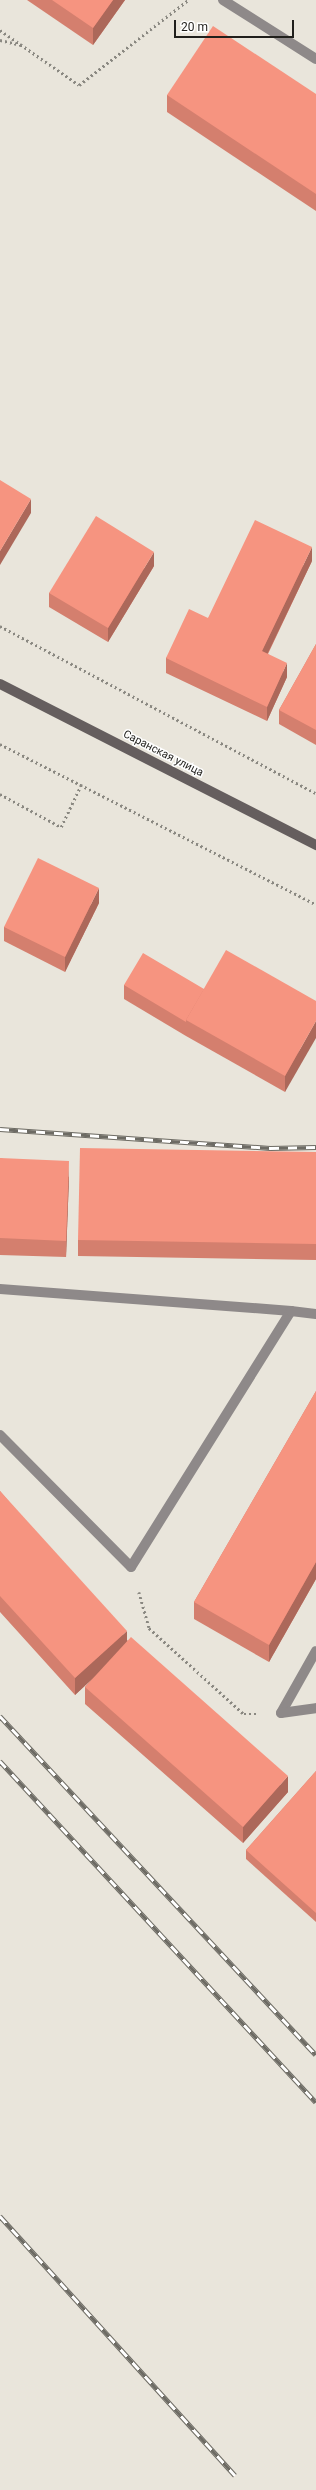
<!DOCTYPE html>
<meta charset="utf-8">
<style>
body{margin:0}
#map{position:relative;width:316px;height:2490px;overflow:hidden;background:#e9e5db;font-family:Roboto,sans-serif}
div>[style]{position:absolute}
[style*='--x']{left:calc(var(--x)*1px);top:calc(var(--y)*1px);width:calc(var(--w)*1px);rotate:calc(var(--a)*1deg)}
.path>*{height:2.5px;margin-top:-1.25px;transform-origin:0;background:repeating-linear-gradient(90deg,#8a8881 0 2px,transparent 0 5px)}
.lane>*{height:10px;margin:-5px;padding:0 5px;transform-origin:5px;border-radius:5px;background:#8e8989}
.street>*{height:10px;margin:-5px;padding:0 5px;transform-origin:5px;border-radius:5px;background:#8e8989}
.secondary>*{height:10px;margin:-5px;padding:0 5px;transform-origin:5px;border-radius:5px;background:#655e5e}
.rail>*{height:4.5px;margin-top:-2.25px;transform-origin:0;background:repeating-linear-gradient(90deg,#fff 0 9px,#6d6b64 0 18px);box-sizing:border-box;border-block:1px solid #6d6b64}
.wall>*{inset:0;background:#d47f6e}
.shaded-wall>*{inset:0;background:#ac685a}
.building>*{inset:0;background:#f69480}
span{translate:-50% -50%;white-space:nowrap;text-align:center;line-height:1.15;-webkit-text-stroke:3px #fff;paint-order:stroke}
.street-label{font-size:11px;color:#201f1b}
.scale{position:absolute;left:174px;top:20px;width:120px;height:18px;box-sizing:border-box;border:2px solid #201f1b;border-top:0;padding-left:5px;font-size:12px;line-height:14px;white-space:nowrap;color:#201f1b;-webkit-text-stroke:3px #fff;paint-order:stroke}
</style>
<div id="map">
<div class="path">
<i style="--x:0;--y:30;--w:96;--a:34.8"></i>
<i style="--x:79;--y:85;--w:138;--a:-37.9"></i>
<i style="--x:0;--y:40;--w:22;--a:13"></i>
<i style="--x:0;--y:626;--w:357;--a:27.9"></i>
<i style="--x:0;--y:744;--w:354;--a:26.9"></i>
<i style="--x:0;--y:794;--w:69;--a:28.4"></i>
<i style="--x:61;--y:827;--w:47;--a:-64.5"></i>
<i style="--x:139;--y:1592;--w:37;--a:74"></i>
<i style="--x:149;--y:1628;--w:128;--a:42.2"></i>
<i style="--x:244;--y:1714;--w:12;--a:0"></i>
</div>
<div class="lane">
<i style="--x:0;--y:1289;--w:292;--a:4.3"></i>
<i style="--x:0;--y:1435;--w:186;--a:45.2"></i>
<i style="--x:131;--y:1567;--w:302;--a:-58"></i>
<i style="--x:291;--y:1311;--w:25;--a:7"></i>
<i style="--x:281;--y:1713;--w:71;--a:-60.6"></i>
<i style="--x:281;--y:1713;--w:35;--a:-8"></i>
</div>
<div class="street">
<i style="--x:223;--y:0;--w:110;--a:32.4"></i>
</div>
<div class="secondary">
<i style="--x:0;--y:684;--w:355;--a:27"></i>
</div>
<div class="rail">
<i style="--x:0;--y:1129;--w:271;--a:4"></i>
<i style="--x:270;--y:1148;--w:46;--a:-1.2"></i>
<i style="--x:0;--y:1716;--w:463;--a:47"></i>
<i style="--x:0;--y:1761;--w:465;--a:47.2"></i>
<i style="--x:0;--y:2216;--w:350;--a:47.8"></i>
</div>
<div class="wall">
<i style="clip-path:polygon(27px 0,125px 0,93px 45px)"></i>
<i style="clip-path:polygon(316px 94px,316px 211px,167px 112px,167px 95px)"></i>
<i style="clip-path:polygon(312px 561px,268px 654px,287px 677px,267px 721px,166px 673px,166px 658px,208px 618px)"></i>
<i style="clip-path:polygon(154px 566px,108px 642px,49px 607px,49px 593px)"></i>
<i style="clip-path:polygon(316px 644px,316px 745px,279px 724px,279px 710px)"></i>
<i style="clip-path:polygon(99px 903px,65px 972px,4px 941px,4px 927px)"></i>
<i style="clip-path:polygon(124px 985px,204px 989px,316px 1001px,285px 1092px,186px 1036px,124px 999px)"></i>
<i style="clip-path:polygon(316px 1152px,316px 1260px,78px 1256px,78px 1240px)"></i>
<i style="clip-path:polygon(0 1158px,69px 1177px,66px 1257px,0 1255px)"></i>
<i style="clip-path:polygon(316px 1391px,316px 1579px,269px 1662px,194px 1619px,194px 1602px)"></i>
<i style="clip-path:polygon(0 1491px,127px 1640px,288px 1792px,243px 1843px,85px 1704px,85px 1687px,93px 1678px,75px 1695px,0 1612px)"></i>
<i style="clip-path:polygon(316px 1771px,316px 1922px,246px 1859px,246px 1850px)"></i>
</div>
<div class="shaded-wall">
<i style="clip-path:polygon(113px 0,125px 0,93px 45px,93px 28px)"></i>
<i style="clip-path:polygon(31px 499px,31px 513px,0 565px,0 551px)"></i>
<i style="clip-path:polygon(312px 547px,312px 561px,262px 665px,262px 651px)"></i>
<i style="clip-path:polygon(154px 552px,154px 566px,108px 642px,108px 628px)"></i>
<i style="clip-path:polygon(287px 663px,287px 677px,267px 721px,267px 707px)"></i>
<i style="clip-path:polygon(99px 888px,99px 903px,65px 972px,65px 957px)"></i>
<i style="clip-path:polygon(316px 1021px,316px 1038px,285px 1092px,285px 1076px)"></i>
<i style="clip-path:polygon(69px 1161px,69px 1177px,66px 1257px,66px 1241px)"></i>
<i style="clip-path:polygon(316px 1562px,316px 1579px,269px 1662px,269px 1645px)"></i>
<i style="clip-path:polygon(127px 1631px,127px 1647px,75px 1695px,75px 1678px)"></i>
<i style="clip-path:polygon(288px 1776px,288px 1792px,243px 1843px,243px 1827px)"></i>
</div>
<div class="building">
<i style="clip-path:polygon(52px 0,113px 0,93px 28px)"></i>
<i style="clip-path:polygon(213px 26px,316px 94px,316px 194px,167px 95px)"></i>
<i style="clip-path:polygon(0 480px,31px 499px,0 551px)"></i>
<i style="clip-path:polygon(96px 516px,154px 552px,108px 628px,49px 593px)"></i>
<i style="clip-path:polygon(255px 520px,312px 547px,262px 651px,287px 663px,267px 707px,166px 658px,189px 609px,208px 618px)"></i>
<i style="clip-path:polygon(316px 644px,316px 730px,279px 710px)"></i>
<i style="clip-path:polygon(38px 858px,99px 888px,65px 957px,4px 927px)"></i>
<i style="clip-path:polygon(226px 950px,316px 1001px,316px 1021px,285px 1076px,186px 1020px)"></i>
<i style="clip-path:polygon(143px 953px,204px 989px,186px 1020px,186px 1022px,124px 985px)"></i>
<i style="clip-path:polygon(80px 1148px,316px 1152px,316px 1244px,78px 1240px)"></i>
<i style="clip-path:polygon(0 1158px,69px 1161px,66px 1241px,0 1238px)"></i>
<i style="clip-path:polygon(316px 1391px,316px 1562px,269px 1645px,194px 1602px)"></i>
<i style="clip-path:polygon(0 1491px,127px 1631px,75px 1678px,0 1596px)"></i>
<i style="clip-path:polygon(131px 1637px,288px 1776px,243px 1827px,85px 1687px)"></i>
<i style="clip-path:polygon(316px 1771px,316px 1913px,246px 1850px)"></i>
</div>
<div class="street-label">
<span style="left:163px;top:754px;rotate:27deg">Саранская улица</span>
</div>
<div class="scale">20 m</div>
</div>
